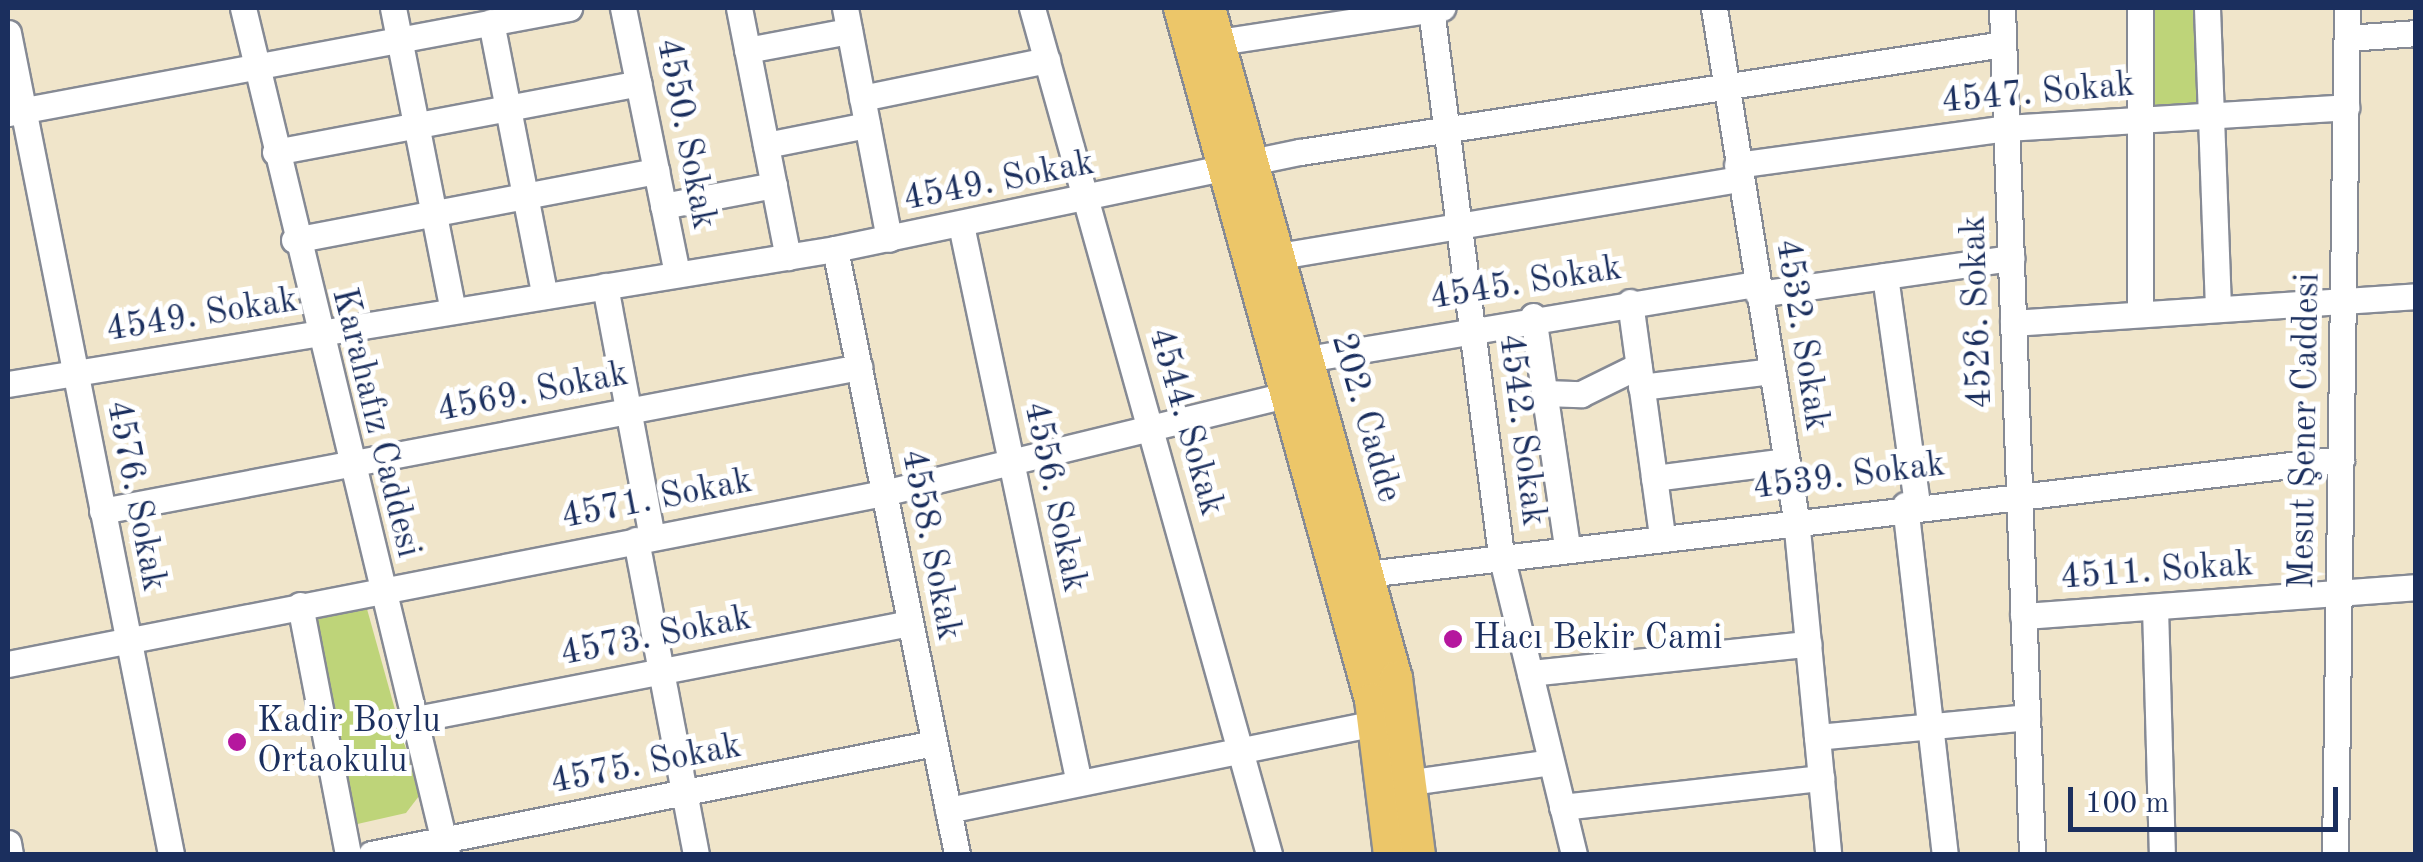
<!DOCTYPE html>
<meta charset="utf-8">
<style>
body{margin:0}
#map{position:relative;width:2423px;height:862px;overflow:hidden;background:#f0e5ca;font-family:"Old Standard TT",serif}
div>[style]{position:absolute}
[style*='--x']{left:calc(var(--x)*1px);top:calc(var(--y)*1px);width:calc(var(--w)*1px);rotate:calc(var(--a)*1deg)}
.green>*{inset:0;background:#bed479}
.roads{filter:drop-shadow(2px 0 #868a94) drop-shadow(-2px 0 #868a94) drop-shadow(0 2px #868a94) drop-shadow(0 -2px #868a94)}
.minor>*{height:25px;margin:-12.5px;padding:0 12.5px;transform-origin:12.5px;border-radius:12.5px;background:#fff}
.major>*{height:32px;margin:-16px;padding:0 16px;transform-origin:16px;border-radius:16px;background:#ecc669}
.dots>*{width:28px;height:28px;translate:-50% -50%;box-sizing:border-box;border:5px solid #fff;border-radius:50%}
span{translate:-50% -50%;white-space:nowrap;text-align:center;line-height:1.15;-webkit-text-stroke:10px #fff;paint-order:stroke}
.street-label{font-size:35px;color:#1b2f5e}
.poi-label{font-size:35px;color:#1b2f5e}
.left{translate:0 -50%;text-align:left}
.frame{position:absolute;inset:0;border:10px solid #1b2f5e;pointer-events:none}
.scale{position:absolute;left:2068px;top:787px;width:270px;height:45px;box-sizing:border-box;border:5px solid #1b2f5e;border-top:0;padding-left:12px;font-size:30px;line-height:35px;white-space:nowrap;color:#1b2f5e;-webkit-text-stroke:8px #fff;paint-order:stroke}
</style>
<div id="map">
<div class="green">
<i style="clip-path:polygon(2148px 8px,2199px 8px,2198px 104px,2147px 106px)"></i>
<i style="clip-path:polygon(362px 591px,419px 796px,406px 813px,353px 825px,307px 609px)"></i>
</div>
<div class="roads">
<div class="minor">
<i style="--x:243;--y:8;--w:870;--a:76.44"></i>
<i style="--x:393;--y:8;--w:308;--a:78.8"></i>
<i style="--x:623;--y:8;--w:271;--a:78.5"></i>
<i style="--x:739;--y:8;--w:254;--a:78.9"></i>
<i style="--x:845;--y:8;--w:235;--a:79.2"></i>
<i style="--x:1032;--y:8;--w:879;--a:74.35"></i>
<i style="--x:1714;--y:8;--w:518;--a:80.88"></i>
<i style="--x:1796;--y:519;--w:337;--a:84.5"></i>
<i style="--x:2002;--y:8;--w:847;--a:87.97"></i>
<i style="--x:2140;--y:8;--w:305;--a:90"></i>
<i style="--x:2207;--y:8;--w:299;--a:87.9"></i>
<i style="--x:1431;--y:9;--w:550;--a:82.69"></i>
<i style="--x:1501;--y:555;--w:308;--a:76.3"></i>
<i style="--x:491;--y:22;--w:279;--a:78.9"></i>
<i style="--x:8;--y:33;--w:837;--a:78.77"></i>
<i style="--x:2347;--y:38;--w:69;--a:-4.1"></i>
<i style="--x:1219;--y:42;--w:226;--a:-8.7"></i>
<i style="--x:747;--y:50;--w:104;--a:-10.6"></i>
<i style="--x:862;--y:98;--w:189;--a:-11.6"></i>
<i style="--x:9;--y:113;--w:570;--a:-10.62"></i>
<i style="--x:766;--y:145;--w:103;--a:-11.2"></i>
<i style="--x:275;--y:152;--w:370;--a:-10.7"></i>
<i style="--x:1737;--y:165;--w:272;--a:-7.8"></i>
<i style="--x:2006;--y:128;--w:341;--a:-3.5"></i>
<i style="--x:663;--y:206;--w:113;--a:-10.7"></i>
<i style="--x:961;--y:225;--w:570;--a:78.06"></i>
<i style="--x:294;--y:240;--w:369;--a:-10.8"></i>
<i style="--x:835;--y:249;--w:617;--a:78.6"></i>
<i style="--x:1279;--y:256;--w:466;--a:-9.5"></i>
<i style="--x:1885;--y:276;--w:230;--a:82"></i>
<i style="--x:605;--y:286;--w:255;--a:79.4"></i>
<i style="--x:1758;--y:294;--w:256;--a:-8.1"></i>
<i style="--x:1630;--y:302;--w:235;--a:82.2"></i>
<i style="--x:1533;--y:316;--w:233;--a:81.6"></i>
<i style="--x:2013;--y:323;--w:404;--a:-3.8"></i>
<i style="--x:1307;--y:359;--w:456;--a:-9.5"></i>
<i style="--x:8;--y:384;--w:838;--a:-9.27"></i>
<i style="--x:835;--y:249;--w:475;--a:-11.8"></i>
<i style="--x:1300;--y:152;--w:711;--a:-8.73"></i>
<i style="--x:1641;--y:387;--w:131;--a:-7"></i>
<i style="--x:1544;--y:393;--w:37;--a:2"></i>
<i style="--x:1581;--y:394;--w:64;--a:-26.2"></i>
<i style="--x:1654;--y:478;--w:133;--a:-7.3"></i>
<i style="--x:1905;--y:505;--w:351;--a:83.5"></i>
<i style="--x:102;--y:511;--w:771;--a:-10.77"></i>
<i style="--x:636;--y:540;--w:320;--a:79.2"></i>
<i style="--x:1367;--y:574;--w:981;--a:-6.73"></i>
<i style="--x:300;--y:605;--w:254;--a:79.1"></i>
<i style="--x:2155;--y:607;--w:247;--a:88.4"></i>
<i style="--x:2023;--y:616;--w:394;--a:-4.2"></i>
<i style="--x:8;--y:664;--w:893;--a:-11.05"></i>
<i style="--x:884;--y:493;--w:432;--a:-13.7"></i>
<i style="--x:1530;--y:673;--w:280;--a:-6"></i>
<i style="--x:416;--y:719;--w:503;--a:-11"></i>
<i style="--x:1817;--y:737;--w:211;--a:-5.4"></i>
<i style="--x:1412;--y:782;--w:140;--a:-8.2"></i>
<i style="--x:1562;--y:807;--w:261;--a:-6.4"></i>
<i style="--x:948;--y:810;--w:450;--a:-11.5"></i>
<i style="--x:8;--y:843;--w:11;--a:80"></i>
<i style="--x:371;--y:854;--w:574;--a:-11.15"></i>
<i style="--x:2335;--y:854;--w:846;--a:-89.19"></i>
</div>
<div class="major">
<i style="--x:1180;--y:8;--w:718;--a:74.57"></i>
<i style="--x:1371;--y:700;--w:155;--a:83"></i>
<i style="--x:1209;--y:8;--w:696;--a:74.41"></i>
<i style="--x:1396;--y:678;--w:177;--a:82.6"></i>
</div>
</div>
<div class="dots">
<i style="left:1453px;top:639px;background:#b5179e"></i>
<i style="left:237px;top:742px;background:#b5179e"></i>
</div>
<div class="street-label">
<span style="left:2038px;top:94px;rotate:-5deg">4547. Sokak</span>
<span style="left:685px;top:134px;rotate:79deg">4550. Sokak</span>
<span style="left:999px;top:182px;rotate:-11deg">4549. Sokak</span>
<span style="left:1526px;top:284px;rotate:-9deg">4545. Sokak</span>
<span style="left:1978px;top:312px;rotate:-92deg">4526. Sokak</span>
<span style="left:202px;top:316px;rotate:-9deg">4549. Sokak</span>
<span style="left:1801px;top:335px;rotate:81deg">4532. Sokak</span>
<span style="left:533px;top:393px;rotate:-11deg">4569. Sokak</span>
<span style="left:1365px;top:418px;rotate:74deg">202. Cadde</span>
<span style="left:1185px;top:422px;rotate:74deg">4544. Sokak</span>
<span style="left:375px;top:423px;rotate:76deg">Karahafız Caddesi</span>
<span style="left:1521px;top:430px;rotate:83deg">4542. Sokak</span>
<span style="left:2306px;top:431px;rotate:-89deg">Mesut Şener Caddesi</span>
<span style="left:1849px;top:477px;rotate:-7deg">4539. Sokak</span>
<span style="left:135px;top:496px;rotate:79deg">4576. Sokak</span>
<span style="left:1054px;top:497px;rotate:78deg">4556. Sokak</span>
<span style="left:657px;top:500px;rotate:-11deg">4571. Sokak</span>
<span style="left:930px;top:545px;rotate:79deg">4558. Sokak</span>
<span style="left:2157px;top:572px;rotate:-4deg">4511. Sokak</span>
<span style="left:656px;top:637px;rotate:-11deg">4573. Sokak</span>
<span style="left:646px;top:765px;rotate:-11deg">4575. Sokak</span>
</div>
<div class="poi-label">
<span class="left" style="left:1473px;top:639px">Hacı Bekir Cami</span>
<span class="left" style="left:257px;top:742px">Kadir Boylu<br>Ortaokulu</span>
</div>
<div class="frame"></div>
<div class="scale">100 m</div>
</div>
